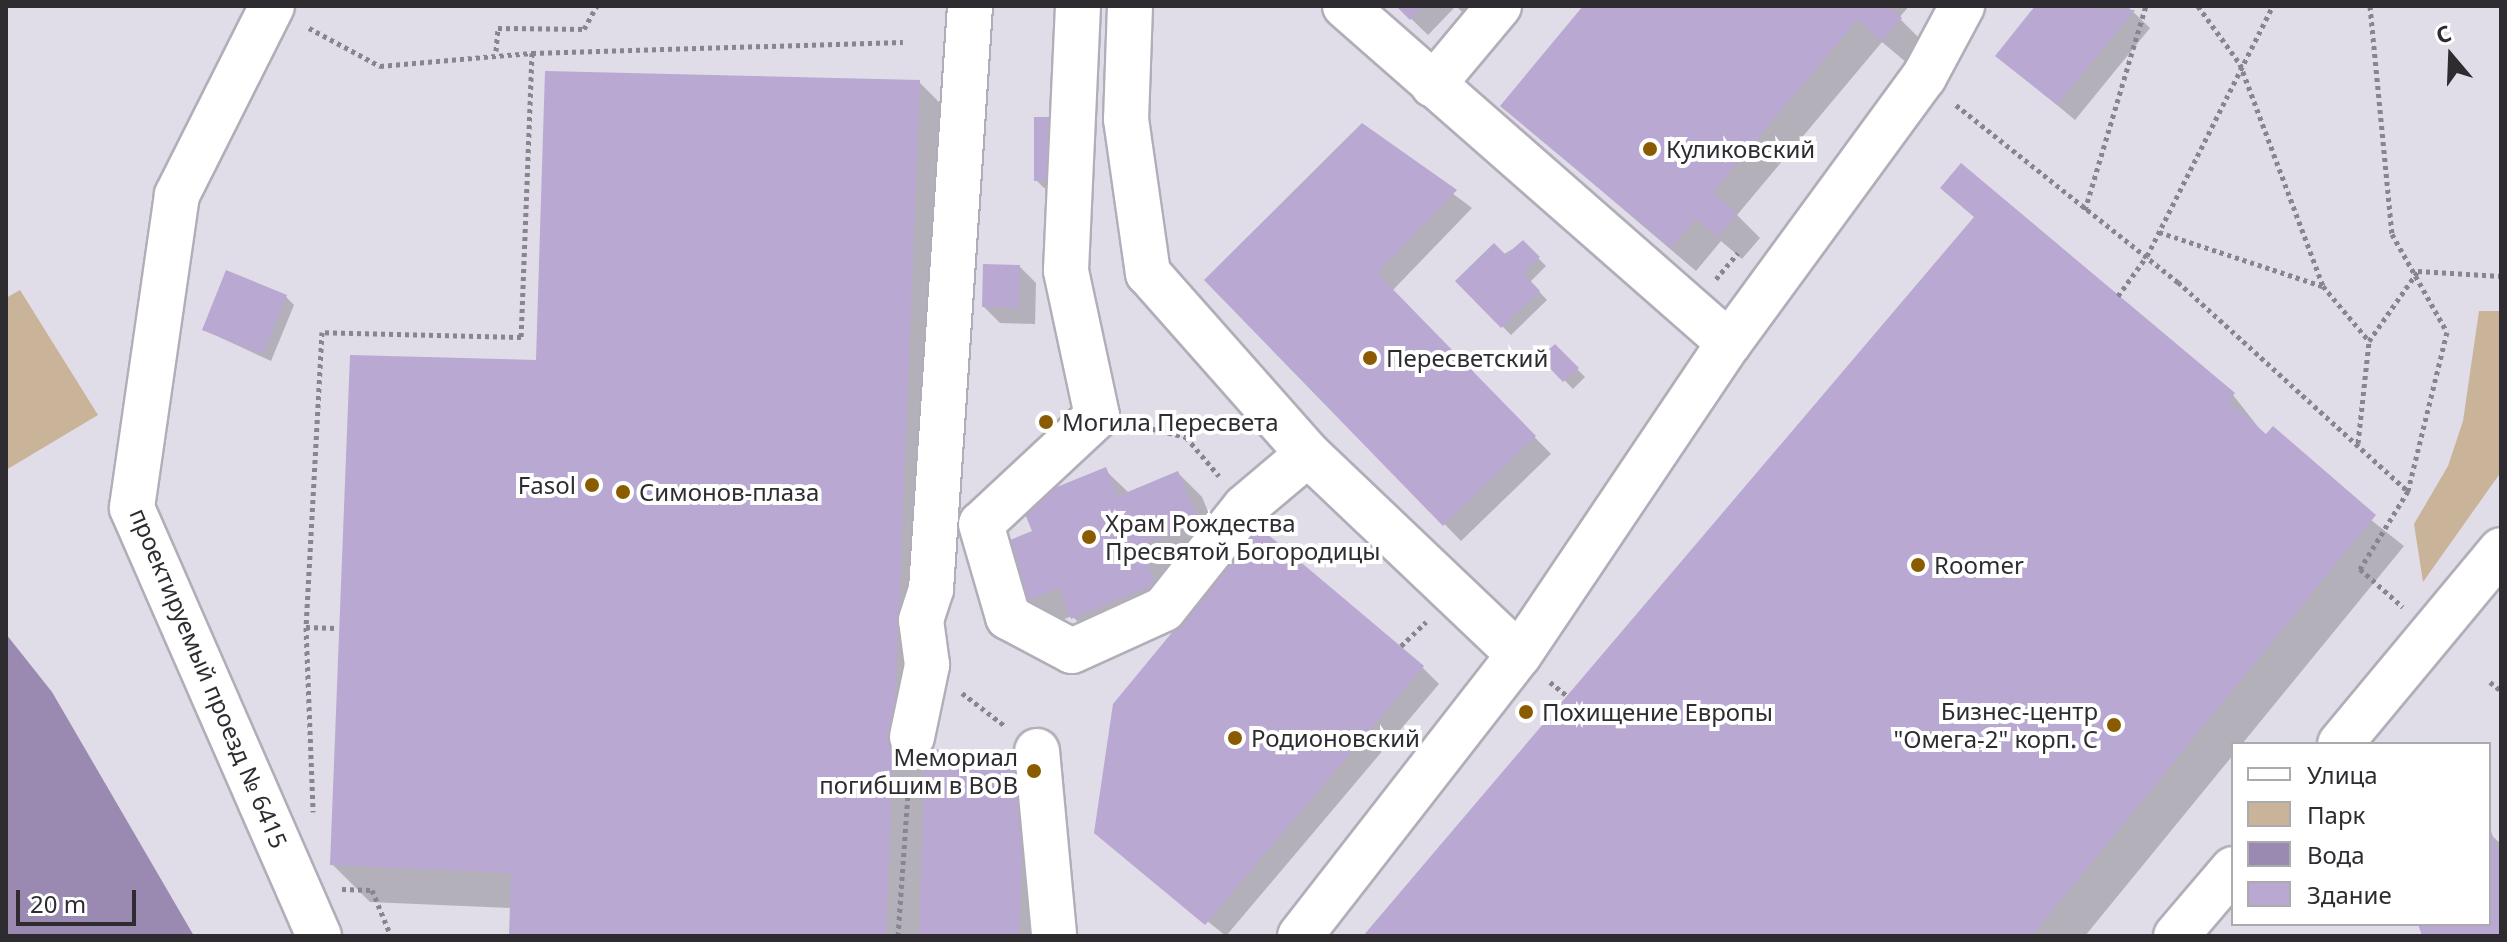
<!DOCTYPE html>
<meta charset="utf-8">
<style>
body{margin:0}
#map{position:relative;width:2507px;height:942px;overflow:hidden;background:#e0dce8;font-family:"Noto Sans",sans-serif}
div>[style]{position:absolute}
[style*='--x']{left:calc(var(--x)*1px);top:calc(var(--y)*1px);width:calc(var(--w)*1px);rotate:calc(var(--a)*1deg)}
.green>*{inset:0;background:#c9b499}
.water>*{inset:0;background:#9a8ab2}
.shadow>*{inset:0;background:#0003}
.building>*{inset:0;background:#b8a8d2}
.path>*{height:5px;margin-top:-2.5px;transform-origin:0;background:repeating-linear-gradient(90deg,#88858e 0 4px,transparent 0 8px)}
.roads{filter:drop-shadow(2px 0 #b2aeb9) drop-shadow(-2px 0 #b2aeb9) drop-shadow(0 2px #b2aeb9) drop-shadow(0 -2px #b2aeb9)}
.minor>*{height:44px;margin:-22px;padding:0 22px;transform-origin:22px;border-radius:22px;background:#fff}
.dots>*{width:22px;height:22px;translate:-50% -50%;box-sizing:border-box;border:4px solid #fff;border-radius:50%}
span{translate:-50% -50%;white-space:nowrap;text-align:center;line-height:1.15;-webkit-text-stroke:8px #fff;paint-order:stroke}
.poi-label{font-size:24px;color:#2e2c31}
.left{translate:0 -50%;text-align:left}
.right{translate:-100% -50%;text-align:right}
.street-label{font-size:24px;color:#2e2c31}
.frame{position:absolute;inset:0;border:8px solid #2e2c31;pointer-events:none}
.legend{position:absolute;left:2231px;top:742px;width:260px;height:184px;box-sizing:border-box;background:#fff;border:2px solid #ababad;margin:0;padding:10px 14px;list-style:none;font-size:24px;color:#2e2c31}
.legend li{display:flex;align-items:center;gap:16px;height:40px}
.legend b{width:40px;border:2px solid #ababad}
.north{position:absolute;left:2411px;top:16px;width:80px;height:80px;-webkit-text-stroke:6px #fff;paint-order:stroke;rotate:341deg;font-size:22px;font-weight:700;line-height:32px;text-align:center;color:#2e2c31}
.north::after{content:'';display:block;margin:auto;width:28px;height:36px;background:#2e2c31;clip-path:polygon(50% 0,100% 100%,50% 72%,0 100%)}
.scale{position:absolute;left:16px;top:890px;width:120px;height:36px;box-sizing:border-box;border:4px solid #2e2c31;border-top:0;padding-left:10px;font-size:24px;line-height:28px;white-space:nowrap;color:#2e2c31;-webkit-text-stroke:6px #fff;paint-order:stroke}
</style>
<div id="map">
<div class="green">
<i style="clip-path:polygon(20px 290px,98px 415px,6px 470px,6px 298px)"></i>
<i style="clip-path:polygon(2479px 311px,2501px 311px,2501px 472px,2423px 582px,2414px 524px,2448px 466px,2463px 421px)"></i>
</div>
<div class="water">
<i style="clip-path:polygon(6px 634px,52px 692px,194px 936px,6px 936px)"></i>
</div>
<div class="shadow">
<i style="clip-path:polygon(1398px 6px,1456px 6px,1428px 35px)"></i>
<i style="clip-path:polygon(1456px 6px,1488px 6px,1472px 22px)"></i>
<i style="clip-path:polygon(1586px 6px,1909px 6px,1899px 18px,1924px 43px,1907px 63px,1882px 42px,1737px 215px,1760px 238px,1742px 259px,1721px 241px,1696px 271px,1502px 106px)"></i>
<i style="clip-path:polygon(2038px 6px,2127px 6px,2150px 28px,2075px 120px,1998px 56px)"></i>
<i style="clip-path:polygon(919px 82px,957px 120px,932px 751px,1025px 754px,1043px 936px,511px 936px,512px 908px,370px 902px,332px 864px,538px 362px)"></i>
<i style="clip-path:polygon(1036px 119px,1068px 188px,1044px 188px,1036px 180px)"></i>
<i style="clip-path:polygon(1362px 126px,1472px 208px,1392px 291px,1551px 454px,1461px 541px,1207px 280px)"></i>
<i style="clip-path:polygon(1961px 166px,2233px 395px,2266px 437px,2404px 546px,2242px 744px,2233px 744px,2233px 755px,2085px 936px,1365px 936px,1976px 218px)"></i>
<i style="clip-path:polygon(1523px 243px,1546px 266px,1530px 282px,1547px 300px,1511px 335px,1458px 281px)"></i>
<i style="clip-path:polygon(1020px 267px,1036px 283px,1035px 324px,1000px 323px,984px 307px)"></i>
<i style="clip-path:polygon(286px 297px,294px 305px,271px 361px,204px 330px)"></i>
<i style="clip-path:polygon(1555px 347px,1585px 377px,1573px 389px,1543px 358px)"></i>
<i style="clip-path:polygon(1105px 470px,1129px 493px,1178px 473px,1202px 497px,1222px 545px,1163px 570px,1178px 608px,1097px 641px,1072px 616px,1052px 624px,1028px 600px,1035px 532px)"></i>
<i style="clip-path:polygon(1422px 667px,1439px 684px,1226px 936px,1096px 832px)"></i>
<i style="clip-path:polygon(2490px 834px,2501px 844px,2501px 936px,2424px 936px,2420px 924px,2489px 924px)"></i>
</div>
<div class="building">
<i style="clip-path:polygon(1396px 6px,1423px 6px,1410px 20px)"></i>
<i style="clip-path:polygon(1583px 6px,1888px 6px,1902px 18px,1882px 41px,1857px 20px,1713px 192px,1738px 213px,1718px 237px,1696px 219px,1671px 248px,1500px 106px)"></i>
<i style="clip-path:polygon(2035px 6px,2135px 10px,2057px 105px,1995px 56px)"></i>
<i style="clip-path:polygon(545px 71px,920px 80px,886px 936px,509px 936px,511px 873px,330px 865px,350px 355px,536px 360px)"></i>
<i style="clip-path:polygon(1034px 117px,1061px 117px,1061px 181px,1034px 181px)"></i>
<i style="clip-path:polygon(1362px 123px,1457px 190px,1377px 273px,1536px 436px,1443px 526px,1204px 280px)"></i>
<i style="clip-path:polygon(1961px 163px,2235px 393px,2228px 401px,2266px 434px,2273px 426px,2376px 515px,2032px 936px,1363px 936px,1974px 217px,1940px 188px)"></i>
<i style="clip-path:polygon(1523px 240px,1540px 257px,1523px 273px,1540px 291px,1501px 328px,1455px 281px,1494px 243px,1506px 255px)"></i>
<i style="clip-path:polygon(983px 264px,1020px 265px,1019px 308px,982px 307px)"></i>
<i style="clip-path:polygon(226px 270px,287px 295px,263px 354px,202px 330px)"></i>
<i style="clip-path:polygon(1555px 344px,1579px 368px,1563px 382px,1540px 358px)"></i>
<i style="clip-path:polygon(1106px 467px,1118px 496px,1178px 471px,1199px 521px,1140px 546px,1156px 584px,1071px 619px,1059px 588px,1026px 601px,1003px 543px,1032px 531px,1020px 502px)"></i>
<i style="clip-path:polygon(1259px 527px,1424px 666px,1205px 925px,1094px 833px,1113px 704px)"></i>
<i style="clip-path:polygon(925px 749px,1025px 752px,1019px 936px,919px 936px)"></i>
<i style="clip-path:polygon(2490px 828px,2501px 861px,2501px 936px,2422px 936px,2418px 924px,2489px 924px)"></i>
</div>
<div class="path">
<i style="--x:2198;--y:6;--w:72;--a:54.1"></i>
<i style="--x:2240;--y:64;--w:237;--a:69.5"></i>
<i style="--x:2323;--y:286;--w:72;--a:50.1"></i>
<i style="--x:2369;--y:341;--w:85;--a:-55"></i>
<i style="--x:2418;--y:271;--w:83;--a:3.4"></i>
<i style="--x:2370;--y:6;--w:229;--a:84.5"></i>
<i style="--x:2392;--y:234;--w:112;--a:60.7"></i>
<i style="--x:2447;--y:332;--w:164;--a:103.8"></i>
<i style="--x:2408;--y:491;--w:92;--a:121.6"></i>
<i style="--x:2360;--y:569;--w:57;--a:41.5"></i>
<i style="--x:309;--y:28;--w:81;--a:28.2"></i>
<i style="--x:380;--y:66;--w:153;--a:-4.9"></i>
<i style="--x:532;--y:53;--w:284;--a:92.2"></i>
<i style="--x:521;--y:337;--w:199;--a:-178.6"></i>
<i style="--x:322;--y:332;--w:295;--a:93.1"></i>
<i style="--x:306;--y:627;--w:185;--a:87.8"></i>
<i style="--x:496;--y:51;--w:23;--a:-85"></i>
<i style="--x:498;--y:28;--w:86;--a:0.7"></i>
<i style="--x:584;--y:29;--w:26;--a:-61"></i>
<i style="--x:532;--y:53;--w:371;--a:-1.7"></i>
<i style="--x:1956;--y:105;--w:284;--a:38.6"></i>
<i style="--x:2178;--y:282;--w:311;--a:42.3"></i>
<i style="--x:2085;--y:210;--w:213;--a:-73.4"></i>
<i style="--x:2159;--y:232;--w:172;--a:18.3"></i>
<i style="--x:1716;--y:279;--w:34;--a:-50"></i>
<i style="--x:2118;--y:296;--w:49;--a:-54.1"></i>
<i style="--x:2147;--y:256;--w:280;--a:-63.3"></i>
<i style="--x:1137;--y:425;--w:50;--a:13.8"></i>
<i style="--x:1186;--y:437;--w:51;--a:49.8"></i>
<i style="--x:2358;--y:443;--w:103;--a:-83.8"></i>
<i style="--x:306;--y:627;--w:30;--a:2"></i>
<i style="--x:1401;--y:646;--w:35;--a:-44"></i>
<i style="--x:1550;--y:682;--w:22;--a:39"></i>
<i style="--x:2490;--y:682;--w:13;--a:39"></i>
<i style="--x:962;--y:693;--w:54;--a:37.5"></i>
<i style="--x:342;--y:889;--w:30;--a:2"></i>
<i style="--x:372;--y:890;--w:50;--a:67.6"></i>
<i style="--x:898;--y:936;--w:159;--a:-86"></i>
</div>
<div class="roads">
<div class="minor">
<i style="--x:272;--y:6;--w:212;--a:116.7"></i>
<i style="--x:177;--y:195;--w:316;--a:98.2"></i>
<i style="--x:132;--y:508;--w:467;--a:66.4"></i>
<i style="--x:1078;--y:6;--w:265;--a:92.6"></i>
<i style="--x:1066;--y:271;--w:148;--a:77.9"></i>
<i style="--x:1097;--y:416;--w:158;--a:137"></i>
<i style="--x:981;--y:524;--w:97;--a:73.8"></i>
<i style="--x:1008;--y:617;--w:72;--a:28"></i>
<i style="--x:1072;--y:651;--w:101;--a:-24.5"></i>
<i style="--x:1164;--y:609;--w:130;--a:-51.5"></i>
<i style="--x:1245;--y:507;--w:82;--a:-40.1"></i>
<i style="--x:1130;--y:6;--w:113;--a:92"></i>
<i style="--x:1126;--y:119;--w:156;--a:81.9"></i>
<i style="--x:1148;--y:273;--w:242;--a:48.5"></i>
<i style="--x:1308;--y:454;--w:291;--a:43.6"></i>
<i style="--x:1345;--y:6;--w:511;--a:41.27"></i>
<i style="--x:1433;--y:85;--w:103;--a:-50.1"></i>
<i style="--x:912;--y:737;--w:74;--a:-78.2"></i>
<i style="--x:927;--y:665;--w:45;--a:-97.6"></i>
<i style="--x:921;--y:620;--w:33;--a:-72"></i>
<i style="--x:931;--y:589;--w:584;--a:-86.17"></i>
<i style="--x:2340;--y:744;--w:252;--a:-50.3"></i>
<i style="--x:1037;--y:751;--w:186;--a:84.7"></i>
<i style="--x:1300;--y:936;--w:356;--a:-52.1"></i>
<i style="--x:1519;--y:655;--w:376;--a:-56.1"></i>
<i style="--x:1729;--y:343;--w:330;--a:-53.8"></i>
<i style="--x:1924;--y:77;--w:81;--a:-61.8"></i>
<i style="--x:2176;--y:936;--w:88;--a:-49.6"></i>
</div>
</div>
<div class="dots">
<i style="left:1650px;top:149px;background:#8a5b01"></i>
<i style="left:1370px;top:358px;background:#8a5b01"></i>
<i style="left:1046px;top:422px;background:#8a5b01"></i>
<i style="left:592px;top:485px;background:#8a5b01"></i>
<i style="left:623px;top:492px;background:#8a5b01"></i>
<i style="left:1089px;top:537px;background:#8a5b01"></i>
<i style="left:1918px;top:565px;background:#8a5b01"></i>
<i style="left:1526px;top:712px;background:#8a5b01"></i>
<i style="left:2114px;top:725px;background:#8a5b01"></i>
<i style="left:1235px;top:738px;background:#8a5b01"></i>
<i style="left:1034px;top:771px;background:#8a5b01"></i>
</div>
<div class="poi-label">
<span class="left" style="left:1666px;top:149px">Куликовский</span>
<span class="left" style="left:1386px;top:358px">Пересветский</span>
<span class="left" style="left:1062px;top:422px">Могила Пересвета</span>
<span class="right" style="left:576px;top:485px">Fasol</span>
<span class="left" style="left:639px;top:492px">Симонов-плаза</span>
<span class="left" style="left:1105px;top:537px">Храм Рождества<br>Пресвятой Богородицы</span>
<span class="left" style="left:1934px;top:565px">Roomer</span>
<span class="right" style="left:2098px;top:725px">Бизнес-центр<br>"Омега-2" корп. C</span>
<span class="left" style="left:1542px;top:712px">Похищение Европы</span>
<span class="left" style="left:1251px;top:738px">Родионовский</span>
<span class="right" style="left:1018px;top:771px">Мемориал<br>погибшим в ВОВ</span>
</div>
<div class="street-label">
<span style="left:209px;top:678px;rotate:67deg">проектируемый проезд № 6415</span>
</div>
<div class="frame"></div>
<ul class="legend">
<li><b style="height:10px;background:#fff"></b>Улица</li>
<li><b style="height:22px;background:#c9b499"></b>Парк</li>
<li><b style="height:22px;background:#9a8ab2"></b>Вода</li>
<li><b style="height:22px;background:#b8a8d2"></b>Здание</li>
</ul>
<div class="north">С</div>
<div class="scale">20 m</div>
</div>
